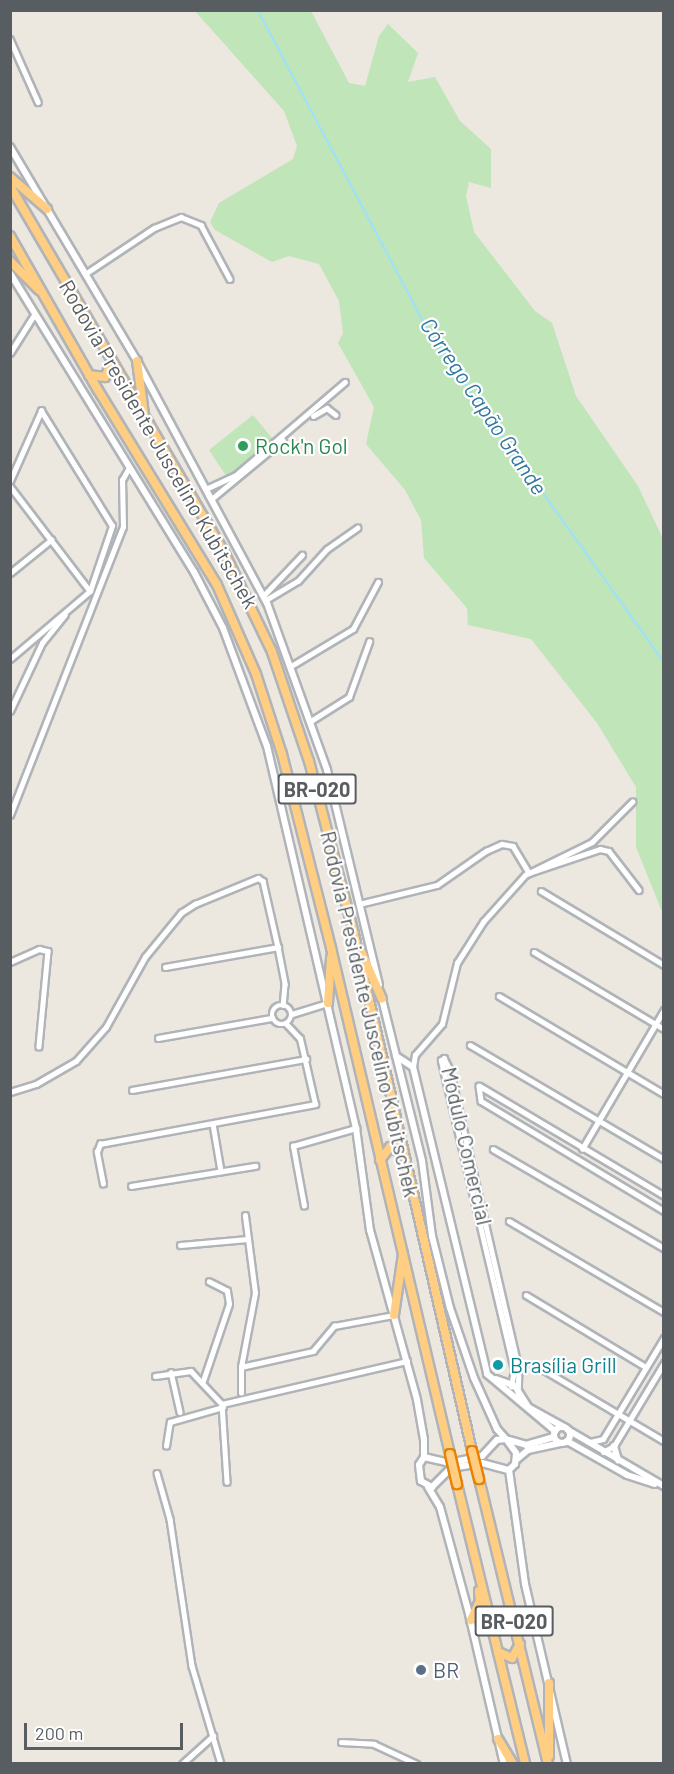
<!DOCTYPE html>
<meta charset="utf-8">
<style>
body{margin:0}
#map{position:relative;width:674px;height:1774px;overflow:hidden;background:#ece7df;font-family:Barlow,sans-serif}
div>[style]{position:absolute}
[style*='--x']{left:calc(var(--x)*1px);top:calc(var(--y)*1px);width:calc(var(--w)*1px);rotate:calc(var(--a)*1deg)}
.green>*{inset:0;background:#bfe5b9}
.stream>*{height:1.5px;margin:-0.75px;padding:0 0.75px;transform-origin:0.75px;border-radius:0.75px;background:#9ce1ff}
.roads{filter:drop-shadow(2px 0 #b0b4b8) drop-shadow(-2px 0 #b0b4b8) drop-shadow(0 2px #b0b4b8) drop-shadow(0 -2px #b0b4b8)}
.street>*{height:4.5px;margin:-2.25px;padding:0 2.25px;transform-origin:2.25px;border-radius:2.25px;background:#fff}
.street>.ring{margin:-2.25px;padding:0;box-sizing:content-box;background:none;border:4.5px solid #fff;border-radius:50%}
.secondary>*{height:6px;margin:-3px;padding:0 3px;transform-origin:3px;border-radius:3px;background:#fff}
.secondary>.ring{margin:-3px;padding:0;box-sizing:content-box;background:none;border:6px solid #fff;border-radius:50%}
.highway>*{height:8px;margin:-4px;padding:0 4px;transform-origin:4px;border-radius:4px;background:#ffce83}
.bridges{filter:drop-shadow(2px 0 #eb8100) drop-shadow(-2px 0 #eb8100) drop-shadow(0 2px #eb8100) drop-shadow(0 -2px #eb8100)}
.highway-bridge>*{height:8px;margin:-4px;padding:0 4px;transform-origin:4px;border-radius:4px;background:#ffce83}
.dots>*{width:16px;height:16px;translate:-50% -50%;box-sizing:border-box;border:3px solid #fff;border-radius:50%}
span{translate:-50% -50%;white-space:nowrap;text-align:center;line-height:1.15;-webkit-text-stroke:4.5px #fff;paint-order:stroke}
.shield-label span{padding:2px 4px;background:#fff;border:2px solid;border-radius:4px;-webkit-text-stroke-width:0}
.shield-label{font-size:20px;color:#585d61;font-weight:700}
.street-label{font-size:21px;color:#585d61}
.leisure-label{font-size:21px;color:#27864d}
.left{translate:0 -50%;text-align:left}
.culture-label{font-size:21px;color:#0d838f}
.service-label{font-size:21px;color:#4e5e75}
.water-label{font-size:22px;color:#3278a2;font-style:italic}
.frame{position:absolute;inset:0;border:12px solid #585d61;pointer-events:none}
.scale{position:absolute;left:24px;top:1723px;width:159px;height:27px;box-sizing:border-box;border:3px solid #585d61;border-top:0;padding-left:8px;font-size:18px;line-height:21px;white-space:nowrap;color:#585d61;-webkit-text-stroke:4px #fff;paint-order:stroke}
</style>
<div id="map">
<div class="green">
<i style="clip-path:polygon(195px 11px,311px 11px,349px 83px,365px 86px,379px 36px,388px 24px,418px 53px,408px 82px,435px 77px,460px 121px,491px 149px,491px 188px,469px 182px,466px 196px,474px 232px,535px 311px,552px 323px,576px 396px,638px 486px,663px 539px,663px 914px,636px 847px,636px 787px,597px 723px,531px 639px,468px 625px,467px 608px,424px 558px,421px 520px,405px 490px,366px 444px,374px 407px,338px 343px,343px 333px,339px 301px,319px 264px,289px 256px,272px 262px,215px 230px,210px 222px,219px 203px,293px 159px,297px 146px,284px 111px)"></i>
<i style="clip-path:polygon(253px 415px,276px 443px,229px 480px,209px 450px)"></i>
</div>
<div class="stream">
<i style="--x:258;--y:10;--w:373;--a:62"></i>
<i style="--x:433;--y:339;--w:397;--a:54.4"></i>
</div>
<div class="roads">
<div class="street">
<i style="--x:10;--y:39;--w:69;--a:66"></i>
<i style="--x:85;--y:274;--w:83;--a:-33.7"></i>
<i style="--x:154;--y:228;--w:29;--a:-22"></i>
<i style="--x:181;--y:217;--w:22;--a:22"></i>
<i style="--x:201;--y:225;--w:61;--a:61.8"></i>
<i style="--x:10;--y:353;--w:45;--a:-57.7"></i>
<i style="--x:313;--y:416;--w:16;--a:-30"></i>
<i style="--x:327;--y:408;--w:11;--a:38"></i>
<i style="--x:10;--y:481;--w:77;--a:-66.1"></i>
<i style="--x:10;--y:486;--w:132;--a:52.7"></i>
<i style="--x:208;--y:488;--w:31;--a:-25"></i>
<i style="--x:236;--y:475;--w:143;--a:-40.5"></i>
<i style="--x:214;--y:497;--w:89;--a:-39.6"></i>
<i style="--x:10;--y:573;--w:53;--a:-38.8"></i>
<i style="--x:264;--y:595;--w:55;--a:-46.5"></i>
<i style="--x:266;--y:600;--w:37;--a:-31"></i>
<i style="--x:298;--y:581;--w:43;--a:-47.8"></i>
<i style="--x:327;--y:549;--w:37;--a:-35"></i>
<i style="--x:10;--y:659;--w:105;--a:-40.4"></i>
<i style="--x:90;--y:591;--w:69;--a:-71.3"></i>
<i style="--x:112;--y:526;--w:135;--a:-121.7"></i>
<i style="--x:293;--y:665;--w:70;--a:-31"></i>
<i style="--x:353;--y:629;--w:53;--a:-62"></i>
<i style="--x:10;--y:711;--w:75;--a:-64.8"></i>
<i style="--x:42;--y:643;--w:36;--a:-51"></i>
<i style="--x:311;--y:721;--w:45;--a:-32.3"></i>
<i style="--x:349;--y:697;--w:59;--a:-70"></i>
<i style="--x:10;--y:815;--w:309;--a:-68.6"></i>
<i style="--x:123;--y:527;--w:47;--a:-91.2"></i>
<i style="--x:122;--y:480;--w:14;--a:-60"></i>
<i style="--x:541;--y:891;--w:144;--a:31"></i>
<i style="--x:359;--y:904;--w:80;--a:-13.7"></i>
<i style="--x:437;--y:885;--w:60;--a:-34.8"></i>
<i style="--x:486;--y:851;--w:17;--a:-24"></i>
<i style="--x:502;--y:844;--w:11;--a:10"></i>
<i style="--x:513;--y:846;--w:31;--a:59"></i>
<i style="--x:529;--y:873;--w:75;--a:-18.7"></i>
<i style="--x:600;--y:849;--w:9;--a:13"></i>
<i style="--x:609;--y:851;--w:49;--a:52.4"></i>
<i style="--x:534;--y:952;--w:151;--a:30.6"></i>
<i style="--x:10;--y:962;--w:32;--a:-24"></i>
<i style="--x:39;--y:949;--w:9;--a:13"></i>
<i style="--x:48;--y:951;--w:96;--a:95.4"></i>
<i style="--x:165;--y:967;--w:115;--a:-10"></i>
<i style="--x:499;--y:996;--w:192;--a:30.7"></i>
<i class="ring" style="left:272px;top:1005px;width:15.5px;height:15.5px"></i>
<i style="--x:292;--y:1014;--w:38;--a:-17"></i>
<i style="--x:158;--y:1038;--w:116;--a:-10"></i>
<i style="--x:470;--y:1045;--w:225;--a:30.4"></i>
<i style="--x:413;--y:1067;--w:12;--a:-81"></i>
<i style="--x:415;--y:1055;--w:41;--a:-48.9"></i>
<i style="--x:442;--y:1024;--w:63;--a:-76.2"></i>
<i style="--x:457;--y:963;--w:49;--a:-57.6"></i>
<i style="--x:483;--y:922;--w:63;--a:-48.2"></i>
<i style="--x:525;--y:875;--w:75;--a:-26.2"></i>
<i style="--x:592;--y:842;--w:57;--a:-45"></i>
<i style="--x:132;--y:1090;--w:177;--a:-10.1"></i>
<i style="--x:10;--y:1092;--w:27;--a:-17"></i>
<i style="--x:36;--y:1084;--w:46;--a:-29.9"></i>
<i style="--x:76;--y:1061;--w:45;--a:-48.6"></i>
<i style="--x:106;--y:1027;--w:80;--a:-60.9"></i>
<i style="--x:145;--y:957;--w:57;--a:-50.7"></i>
<i style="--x:181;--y:913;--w:17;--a:-33"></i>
<i style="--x:195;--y:904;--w:68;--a:-22.4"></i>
<i style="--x:258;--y:878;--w:6;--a:31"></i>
<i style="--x:263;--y:881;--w:68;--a:77.2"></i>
<i style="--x:278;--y:947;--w:38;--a:79"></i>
<i style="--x:285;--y:984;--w:21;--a:95"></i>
<i style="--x:213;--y:1124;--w:48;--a:80.3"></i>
<i style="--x:493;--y:1149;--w:198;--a:30.1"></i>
<i style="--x:582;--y:1149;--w:161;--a:-59.5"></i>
<i style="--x:103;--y:1184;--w:33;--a:-101"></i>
<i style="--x:97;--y:1152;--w:9;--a:-69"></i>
<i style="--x:100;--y:1144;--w:219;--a:-10.5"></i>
<i style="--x:315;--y:1104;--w:67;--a:-103"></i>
<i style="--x:300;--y:1039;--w:21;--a:-133"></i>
<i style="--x:131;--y:1186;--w:126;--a:-9.2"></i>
<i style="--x:664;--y:1196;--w:215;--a:-149.3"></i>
<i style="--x:479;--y:1086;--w:15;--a:82"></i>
<i style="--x:481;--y:1101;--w:214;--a:31"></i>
<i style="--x:304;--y:1206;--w:61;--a:-100.4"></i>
<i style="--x:293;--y:1146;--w:66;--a:-15.9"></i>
<i style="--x:509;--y:1221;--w:180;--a:30.4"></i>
<i style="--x:180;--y:1245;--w:68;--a:-5"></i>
<i style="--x:526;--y:1295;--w:140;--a:31"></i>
<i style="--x:241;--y:1367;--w:74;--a:-12.5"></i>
<i style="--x:313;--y:1351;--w:33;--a:-50"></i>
<i style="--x:334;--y:1326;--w:61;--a:-10.4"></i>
<i style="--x:544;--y:1370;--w:139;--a:30.6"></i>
<i style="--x:171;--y:1372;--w:41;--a:77.3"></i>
<i style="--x:155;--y:1376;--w:36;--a:-8"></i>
<i style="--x:191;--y:1371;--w:45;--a:46.8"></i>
<i style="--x:222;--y:1404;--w:190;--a:-13.1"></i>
<i style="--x:203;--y:1381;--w:81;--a:-71.3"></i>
<i style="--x:229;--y:1304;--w:13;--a:-99"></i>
<i style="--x:227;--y:1291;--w:20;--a:-153"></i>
<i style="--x:511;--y:1387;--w:17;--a:-80"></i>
<i style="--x:514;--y:1370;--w:318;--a:-103.3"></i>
<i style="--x:441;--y:1061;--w:4;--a:-45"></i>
<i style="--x:444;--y:1058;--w:13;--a:63"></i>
<i style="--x:450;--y:1070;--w:307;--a:77"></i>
<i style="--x:519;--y:1369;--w:24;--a:92"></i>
<i style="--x:241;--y:1393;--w:26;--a:-90"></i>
<i style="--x:241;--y:1367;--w:75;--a:-79.3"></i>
<i style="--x:255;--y:1293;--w:78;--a:-97.4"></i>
<i style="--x:222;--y:1404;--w:78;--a:86.3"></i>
<i style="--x:590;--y:1442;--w:13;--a:-13"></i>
<i style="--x:603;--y:1439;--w:118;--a:-58.9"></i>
<i style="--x:166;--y:1446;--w:24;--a:-81"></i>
<i style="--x:170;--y:1422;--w:55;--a:-15.8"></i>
<i style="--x:603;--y:1452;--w:13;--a:-29"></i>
<i style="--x:614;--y:1446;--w:97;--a:-58.9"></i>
<i style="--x:157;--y:1473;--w:48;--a:74.2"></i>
<i style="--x:170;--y:1519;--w:149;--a:81.5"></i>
<i style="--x:192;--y:1666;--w:102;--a:73.5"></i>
<i style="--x:341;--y:1742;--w:33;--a:3"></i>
<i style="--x:374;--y:1744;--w:47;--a:24.9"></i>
<i style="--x:182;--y:1764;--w:42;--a:-42.1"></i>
</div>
<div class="secondary">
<i style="--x:10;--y:147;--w:249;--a:59.3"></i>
<i style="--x:137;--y:361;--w:275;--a:61.8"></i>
<i style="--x:267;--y:603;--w:177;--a:70.2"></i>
<i style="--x:327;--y:770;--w:221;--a:76.4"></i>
<i style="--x:10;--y:273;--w:351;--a:58.4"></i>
<i style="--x:194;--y:572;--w:63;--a:62.6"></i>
<i style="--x:223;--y:628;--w:126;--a:69.6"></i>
<i style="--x:267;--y:746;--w:392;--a:76.9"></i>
<i style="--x:356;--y:1128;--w:103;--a:82.2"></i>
<i style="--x:370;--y:1230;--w:176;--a:74.5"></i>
<i style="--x:417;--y:1400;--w:40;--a:80"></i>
<i style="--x:424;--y:1439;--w:18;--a:90"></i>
<i style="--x:424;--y:1457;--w:9;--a:122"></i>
<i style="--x:419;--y:1465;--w:16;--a:83"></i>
<i style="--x:421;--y:1481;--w:13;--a:29"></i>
<i style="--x:432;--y:1487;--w:27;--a:-45"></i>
<i style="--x:451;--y:1468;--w:31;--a:-9"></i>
<i style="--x:482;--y:1463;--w:28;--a:15"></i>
<i style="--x:381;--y:995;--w:171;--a:76.1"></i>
<i style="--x:422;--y:1161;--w:76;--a:82.4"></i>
<i style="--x:432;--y:1236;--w:74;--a:76"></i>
<i style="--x:450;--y:1308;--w:74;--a:71.1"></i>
<i style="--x:474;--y:1378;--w:56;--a:65.7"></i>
<i style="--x:497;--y:1429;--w:13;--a:48"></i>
<i style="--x:396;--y:1056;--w:20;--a:33"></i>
<i style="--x:413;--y:1067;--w:316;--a:76.4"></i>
<i style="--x:487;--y:1374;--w:89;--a:40"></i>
<i style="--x:496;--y:1379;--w:20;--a:20"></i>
<i style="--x:515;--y:1386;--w:25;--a:58"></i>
<i style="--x:528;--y:1407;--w:41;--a:29.1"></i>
<i class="ring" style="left:554px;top:1427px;width:10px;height:10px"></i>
<i style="--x:568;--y:1430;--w:111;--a:30.3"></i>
<i style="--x:509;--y:1440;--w:18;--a:16"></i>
<i style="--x:526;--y:1445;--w:29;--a:-16"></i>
<i style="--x:567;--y:1441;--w:69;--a:29.5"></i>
<i style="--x:627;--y:1475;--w:29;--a:18"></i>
<i style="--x:614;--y:1446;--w:15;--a:74"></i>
<i style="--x:424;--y:1457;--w:26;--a:13"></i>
<i style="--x:449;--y:1463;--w:34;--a:-12"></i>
<i style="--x:482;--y:1456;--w:22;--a:-47"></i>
<i style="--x:497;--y:1440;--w:9;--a:-6"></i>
<i style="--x:506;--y:1439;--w:17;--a:54"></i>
<i style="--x:516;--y:1453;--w:11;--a:95"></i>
<i style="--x:515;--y:1464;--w:8;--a:135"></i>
<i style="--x:516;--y:1460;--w:16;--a:-40"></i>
<i style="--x:528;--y:1450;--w:33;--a:-12"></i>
<i style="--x:509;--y:1470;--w:115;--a:82"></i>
<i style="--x:525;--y:1584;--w:185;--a:76.9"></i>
<i style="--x:428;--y:1487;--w:23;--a:59"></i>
<i style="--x:440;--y:1507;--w:111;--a:74.8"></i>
<i style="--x:469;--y:1614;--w:154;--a:76.9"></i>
</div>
<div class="highway">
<i style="--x:10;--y:177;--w:49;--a:40.9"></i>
<i style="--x:10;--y:186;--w:422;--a:59.7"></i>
<i style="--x:223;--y:550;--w:113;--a:64.3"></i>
<i style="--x:272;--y:652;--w:115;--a:71.3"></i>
<i style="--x:309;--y:761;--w:179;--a:75.4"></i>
<i style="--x:354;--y:934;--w:530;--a:77.14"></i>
<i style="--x:10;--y:236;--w:177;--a:60.3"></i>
<i style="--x:98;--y:390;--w:228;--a:58.6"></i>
<i style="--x:217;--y:585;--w:97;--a:66.3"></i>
<i style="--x:256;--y:674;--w:84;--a:72"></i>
<i style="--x:282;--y:754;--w:200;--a:75.8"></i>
<i style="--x:331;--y:948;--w:520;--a:76.77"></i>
<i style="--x:10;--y:261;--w:41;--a:45"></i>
<i style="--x:137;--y:361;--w:53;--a:82.5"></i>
<i style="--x:89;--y:375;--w:16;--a:7"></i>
<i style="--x:105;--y:377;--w:17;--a:-65"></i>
<i style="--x:361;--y:951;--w:52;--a:66.4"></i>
<i style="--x:328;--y:1003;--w:45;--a:-86.2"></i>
<i style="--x:380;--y:1160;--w:16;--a:-52"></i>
<i style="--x:390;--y:1147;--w:15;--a:28"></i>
<i style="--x:394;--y:1315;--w:62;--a:-81.6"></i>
<i style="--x:479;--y:1479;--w:293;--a:76.4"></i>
<i style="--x:457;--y:1484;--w:288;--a:76.3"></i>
<i style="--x:471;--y:1620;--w:21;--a:-65"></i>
<i style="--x:480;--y:1601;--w:10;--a:-96"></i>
<i style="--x:498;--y:1652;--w:15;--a:23"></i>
<i style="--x:512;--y:1658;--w:16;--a:-60"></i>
<i style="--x:549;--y:1683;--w:73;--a:90"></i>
<i style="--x:498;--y:1739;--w:29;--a:59"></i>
</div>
</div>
<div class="bridges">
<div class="highway-bridge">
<i style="--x:472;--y:1451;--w:29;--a:76"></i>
<i style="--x:450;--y:1454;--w:31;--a:77"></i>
</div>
</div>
<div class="dots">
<i style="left:243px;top:446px;background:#2e9e5b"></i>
<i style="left:498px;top:1365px;background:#0f9aa8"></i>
<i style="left:421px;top:1670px;background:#5c6f8a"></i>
</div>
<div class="shield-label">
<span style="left:317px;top:789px">BR-020</span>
<span style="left:514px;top:1621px">BR-020</span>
</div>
<div class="street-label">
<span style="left:159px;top:444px;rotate:60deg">Rodovia Presidente Juscelino Kubitschek</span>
<span style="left:370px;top:1014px;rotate:77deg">Rodovia Presidente Juscelino Kubitschek</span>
<span style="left:467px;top:1146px;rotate:77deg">Módulo Comercial</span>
</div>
<div class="leisure-label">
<span class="left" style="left:255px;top:446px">Rock'n Gol</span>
</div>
<div class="culture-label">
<span class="left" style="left:510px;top:1365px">Brasília Grill</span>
</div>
<div class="service-label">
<span class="left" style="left:433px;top:1670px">BR</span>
</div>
<div class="water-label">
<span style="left:484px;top:406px;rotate:56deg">Córrego Capão Grande</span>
</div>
<div class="frame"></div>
<div class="scale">200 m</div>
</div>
